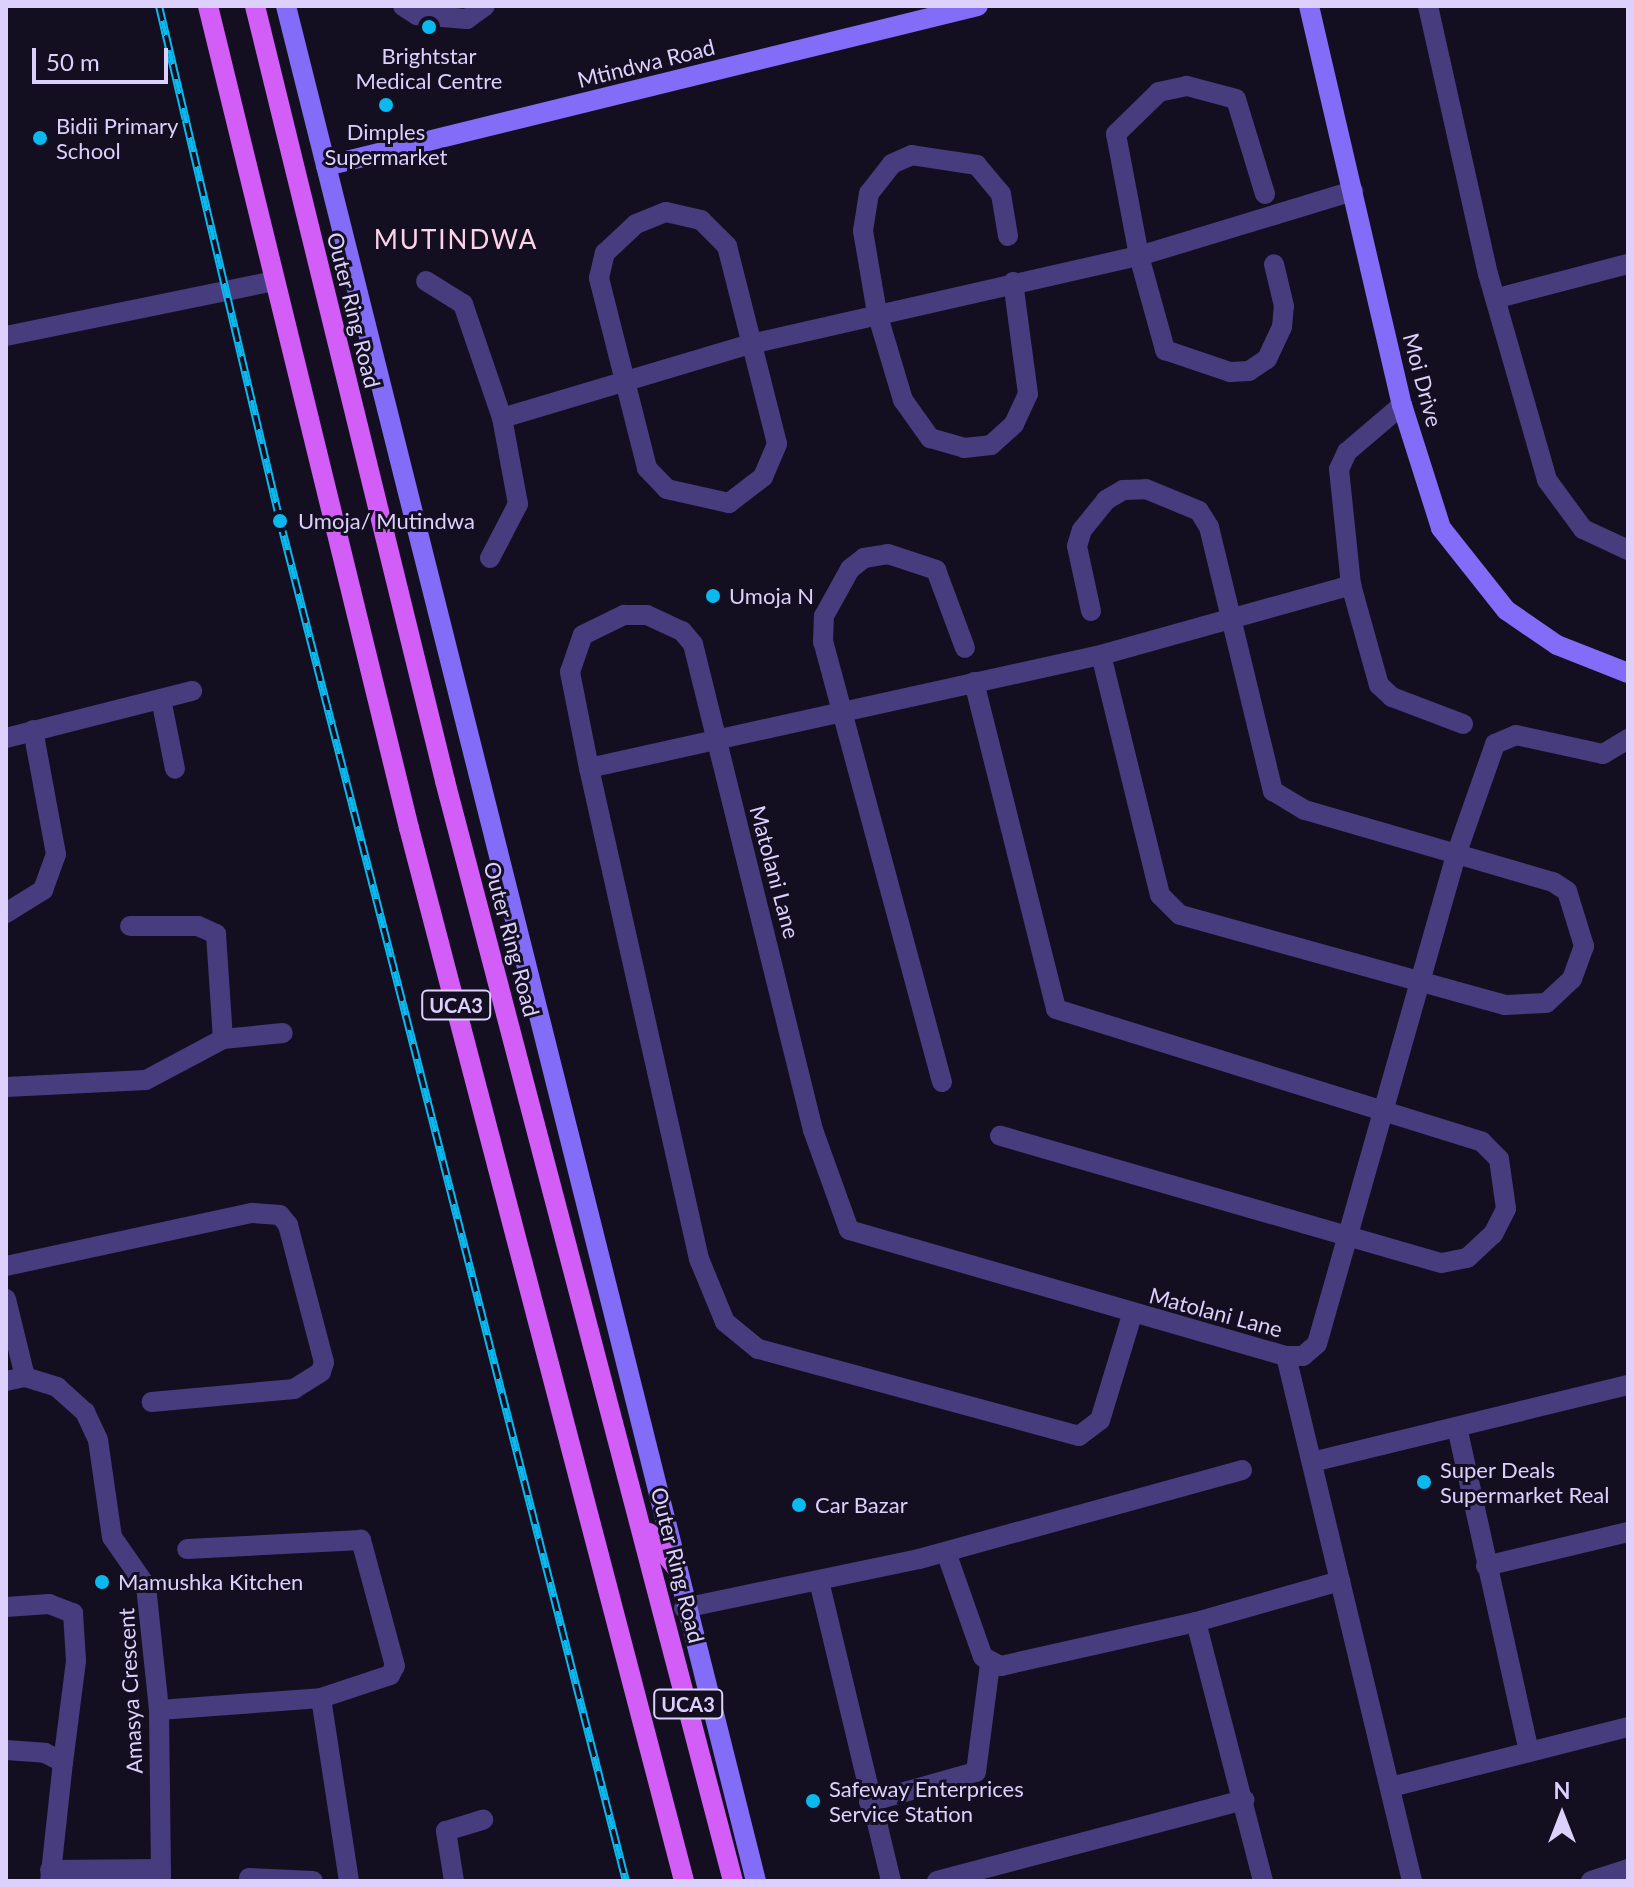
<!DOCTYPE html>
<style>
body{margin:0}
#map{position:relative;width:1634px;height:1887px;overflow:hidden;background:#140e21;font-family:Lato,sans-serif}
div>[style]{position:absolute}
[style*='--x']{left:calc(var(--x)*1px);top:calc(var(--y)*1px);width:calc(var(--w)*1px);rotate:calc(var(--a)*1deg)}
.street>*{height:20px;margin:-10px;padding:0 10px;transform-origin:10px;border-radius:10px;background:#473c7e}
.secondary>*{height:20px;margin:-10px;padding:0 10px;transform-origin:10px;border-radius:10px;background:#826cf8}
.primary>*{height:20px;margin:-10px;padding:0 10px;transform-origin:10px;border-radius:10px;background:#d25df7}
.rail>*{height:8px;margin-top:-4px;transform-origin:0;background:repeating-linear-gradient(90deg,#140e21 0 15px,#0bb9ee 0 30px);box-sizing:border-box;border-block:2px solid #0bb9ee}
.dots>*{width:22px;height:22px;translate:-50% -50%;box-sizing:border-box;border:4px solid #140e21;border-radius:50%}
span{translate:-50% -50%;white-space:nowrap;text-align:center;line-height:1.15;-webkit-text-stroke:6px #140e21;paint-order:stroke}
.shield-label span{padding:2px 6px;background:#140e21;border:2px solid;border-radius:6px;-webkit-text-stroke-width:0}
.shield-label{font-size:20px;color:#dcd1fd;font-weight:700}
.poi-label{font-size:22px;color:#dcd1fd}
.left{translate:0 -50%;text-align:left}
.street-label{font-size:22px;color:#dcd1fd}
.quarter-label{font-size:26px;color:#fdd3e8;letter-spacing:2px}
.frame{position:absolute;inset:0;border:8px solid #dcd1fd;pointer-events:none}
.north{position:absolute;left:1522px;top:1775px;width:80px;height:80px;-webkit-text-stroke:6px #140e21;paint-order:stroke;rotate:0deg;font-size:22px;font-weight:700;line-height:32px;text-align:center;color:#dcd1fd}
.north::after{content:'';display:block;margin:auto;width:28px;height:36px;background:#dcd1fd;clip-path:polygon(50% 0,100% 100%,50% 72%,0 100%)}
.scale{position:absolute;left:32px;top:48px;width:136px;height:36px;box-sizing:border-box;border:4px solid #dcd1fd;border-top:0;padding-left:10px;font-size:24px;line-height:28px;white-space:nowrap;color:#dcd1fd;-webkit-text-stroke:6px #140e21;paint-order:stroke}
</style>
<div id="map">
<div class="street">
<i style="--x:403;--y:6;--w:17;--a:33"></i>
<i style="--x:417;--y:15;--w:50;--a:4.6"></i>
<i style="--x:467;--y:19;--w:22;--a:-36"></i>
<i style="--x:1428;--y:6;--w:275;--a:77.4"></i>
<i style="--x:1488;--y:274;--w:214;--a:74"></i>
<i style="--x:1547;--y:480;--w:61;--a:53.7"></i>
<i style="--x:1583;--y:529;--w:50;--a:25"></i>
<i style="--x:1265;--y:194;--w:99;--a:-107"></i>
<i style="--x:1236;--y:99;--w:51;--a:-165.1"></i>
<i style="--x:1187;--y:86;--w:29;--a:168"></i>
<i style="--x:1159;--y:92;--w:60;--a:135.7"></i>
<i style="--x:1116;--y:134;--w:124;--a:79.3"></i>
<i style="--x:1139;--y:256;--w:98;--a:74.5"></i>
<i style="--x:1165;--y:350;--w:69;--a:18.7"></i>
<i style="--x:1230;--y:372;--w:19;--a:-3"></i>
<i style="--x:1249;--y:371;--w:22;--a:-34"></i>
<i style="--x:1267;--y:359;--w:35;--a:-65"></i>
<i style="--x:1282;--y:327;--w:21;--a:-85"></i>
<i style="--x:1284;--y:306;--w:43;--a:-103.4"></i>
<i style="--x:666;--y:212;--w:36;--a:13"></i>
<i style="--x:701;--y:220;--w:37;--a:45"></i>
<i style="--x:727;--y:246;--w:204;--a:75.8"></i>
<i style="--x:777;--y:444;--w:36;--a:113"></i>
<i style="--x:763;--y:477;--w:43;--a:142.6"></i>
<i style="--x:729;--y:503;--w:64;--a:-167.3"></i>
<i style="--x:667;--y:489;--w:29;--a:-134"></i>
<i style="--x:647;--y:468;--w:196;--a:-104.2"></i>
<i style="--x:599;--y:278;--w:26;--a:-77"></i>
<i style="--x:605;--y:253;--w:42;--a:-43.1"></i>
<i style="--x:636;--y:224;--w:32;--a:-22"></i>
<i style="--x:1008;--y:236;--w:43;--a:-99.5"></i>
<i style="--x:1001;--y:194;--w:38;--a:-130"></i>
<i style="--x:977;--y:165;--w:66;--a:-171.3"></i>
<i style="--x:912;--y:155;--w:22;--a:156"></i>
<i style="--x:892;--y:164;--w:37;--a:128"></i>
<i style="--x:869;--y:193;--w:38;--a:99"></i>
<i style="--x:863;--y:231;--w:83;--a:80.3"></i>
<i style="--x:877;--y:313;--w:91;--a:73.4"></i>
<i style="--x:903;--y:400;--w:47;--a:54.6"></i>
<i style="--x:930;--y:438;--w:35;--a:16"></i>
<i style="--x:964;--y:448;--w:27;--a:-6"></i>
<i style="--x:991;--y:445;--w:31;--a:-42"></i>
<i style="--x:1014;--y:424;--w:33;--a:-65"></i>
<i style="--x:1028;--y:394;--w:113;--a:-97.6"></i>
<i style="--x:426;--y:281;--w:44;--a:31.9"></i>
<i style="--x:463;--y:304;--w:120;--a:71.1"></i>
<i style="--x:1498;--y:298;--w:134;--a:-14.7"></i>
<i style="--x:6;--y:336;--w:273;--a:-11.6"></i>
<i style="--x:1402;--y:405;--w:72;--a:139.5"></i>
<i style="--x:1347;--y:452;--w:19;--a:115"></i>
<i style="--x:1339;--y:469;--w:117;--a:84.1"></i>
<i style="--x:1351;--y:585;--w:104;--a:74.4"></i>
<i style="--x:1379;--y:685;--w:18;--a:43"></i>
<i style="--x:1392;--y:697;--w:76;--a:20.8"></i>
<i style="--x:490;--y:558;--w:61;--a:-62.6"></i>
<i style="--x:518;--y:504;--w:87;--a:-100.5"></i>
<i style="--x:502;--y:418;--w:260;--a:-16.6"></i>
<i style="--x:751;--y:344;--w:398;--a:-12.8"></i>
<i style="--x:1139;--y:256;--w:224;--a:-16.9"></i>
<i style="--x:1091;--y:611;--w:66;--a:-102.2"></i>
<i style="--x:1077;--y:546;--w:17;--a:-73"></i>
<i style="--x:1082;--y:530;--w:38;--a:-51"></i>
<i style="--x:1106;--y:500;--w:20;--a:-30"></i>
<i style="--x:1123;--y:490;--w:23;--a:-2"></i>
<i style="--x:1146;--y:489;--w:57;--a:22.5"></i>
<i style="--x:1199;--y:511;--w:19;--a:58"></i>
<i style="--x:1209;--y:527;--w:272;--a:76.4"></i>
<i style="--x:1273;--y:791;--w:37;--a:31"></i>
<i style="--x:1305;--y:810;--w:258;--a:16.2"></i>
<i style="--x:1553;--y:882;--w:17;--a:33"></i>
<i style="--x:1567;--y:891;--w:58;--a:72.8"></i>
<i style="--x:1584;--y:946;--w:35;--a:110"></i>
<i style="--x:1572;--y:979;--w:35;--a:137"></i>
<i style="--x:1546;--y:1003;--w:41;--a:177.2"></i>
<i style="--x:1505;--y:1005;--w:337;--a:-164.5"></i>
<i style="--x:1180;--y:915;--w:28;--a:-135"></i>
<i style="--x:1160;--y:895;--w:247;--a:-103.8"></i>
<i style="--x:974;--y:682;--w:337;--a:75.9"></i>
<i style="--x:1056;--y:1009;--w:446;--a:17.3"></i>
<i style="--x:1482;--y:1142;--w:24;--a:45"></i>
<i style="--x:1499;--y:1159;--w:50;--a:82"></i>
<i style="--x:1506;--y:1209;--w:28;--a:117"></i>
<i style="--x:1493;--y:1234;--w:35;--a:137"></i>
<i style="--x:1467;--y:1258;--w:26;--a:169"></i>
<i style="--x:1441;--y:1263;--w:459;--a:-163.9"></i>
<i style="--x:161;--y:699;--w:71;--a:78.7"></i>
<i style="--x:6;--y:738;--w:192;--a:-14.2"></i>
<i style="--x:589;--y:768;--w:524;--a:-12.45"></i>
<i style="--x:1101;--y:655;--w:260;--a:-15.6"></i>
<i style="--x:6;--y:913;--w:44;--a:-31.9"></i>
<i style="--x:43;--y:890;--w:38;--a:-70"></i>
<i style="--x:56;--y:854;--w:126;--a:-100.5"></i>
<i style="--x:130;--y:926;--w:68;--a:0"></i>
<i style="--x:198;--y:926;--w:20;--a:24"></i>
<i style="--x:216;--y:934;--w:105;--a:86.2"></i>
<i style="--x:942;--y:1082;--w:456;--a:-105.1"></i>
<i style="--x:823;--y:642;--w:26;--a:-88"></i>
<i style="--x:824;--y:616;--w:54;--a:-61"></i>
<i style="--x:850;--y:569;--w:18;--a:-38"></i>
<i style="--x:864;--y:558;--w:24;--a:-9"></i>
<i style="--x:888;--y:554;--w:51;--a:18.4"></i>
<i style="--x:936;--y:570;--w:83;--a:69.6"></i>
<i style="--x:6;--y:1087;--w:140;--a:-2.9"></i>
<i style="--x:146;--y:1080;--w:87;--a:-28"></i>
<i style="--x:223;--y:1039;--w:60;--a:-5.7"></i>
<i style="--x:6;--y:1266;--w:252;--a:-12.2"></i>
<i style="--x:252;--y:1213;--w:28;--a:4"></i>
<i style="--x:280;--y:1215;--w:13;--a:51"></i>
<i style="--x:288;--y:1225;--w:142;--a:75.3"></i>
<i style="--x:324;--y:1362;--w:10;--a:107"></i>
<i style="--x:321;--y:1372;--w:32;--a:148"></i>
<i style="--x:294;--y:1389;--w:143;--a:174.8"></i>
<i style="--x:6;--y:1299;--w:80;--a:76.3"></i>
<i style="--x:1132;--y:1315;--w:110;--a:106.9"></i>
<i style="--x:1100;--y:1420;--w:26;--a:143"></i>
<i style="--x:1079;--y:1436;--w:333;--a:-164.8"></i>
<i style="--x:758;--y:1349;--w:43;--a:-140.7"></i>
<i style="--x:725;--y:1322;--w:68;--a:-112.4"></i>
<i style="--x:699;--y:1259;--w:503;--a:-102.63"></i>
<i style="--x:589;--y:768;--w:98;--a:-101.2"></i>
<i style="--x:570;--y:672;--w:39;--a:-71"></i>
<i style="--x:583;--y:635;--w:46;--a:-26"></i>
<i style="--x:624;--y:615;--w:23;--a:0"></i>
<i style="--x:647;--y:615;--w:38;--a:25"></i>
<i style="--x:682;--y:631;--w:17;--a:50"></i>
<i style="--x:693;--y:644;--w:501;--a:76.13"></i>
<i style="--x:813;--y:1130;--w:106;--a:70.2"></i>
<i style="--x:849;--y:1230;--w:455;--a:16.1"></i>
<i style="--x:1286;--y:1356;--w:17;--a:0"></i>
<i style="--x:1303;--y:1356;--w:18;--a:-41"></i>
<i style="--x:1317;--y:1344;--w:508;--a:-74.13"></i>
<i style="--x:1456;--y:855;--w:118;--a:-70.6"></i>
<i style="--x:1495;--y:744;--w:23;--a:-23"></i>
<i style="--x:1516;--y:735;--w:89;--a:12.3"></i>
<i style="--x:1603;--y:754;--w:29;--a:-31"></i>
<i style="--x:1286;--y:1356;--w:540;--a:76.5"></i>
<i style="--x:6;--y:1381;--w:19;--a:-12"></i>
<i style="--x:25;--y:1377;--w:34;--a:17"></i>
<i style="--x:57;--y:1387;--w:38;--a:42"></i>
<i style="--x:85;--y:1412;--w:31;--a:65"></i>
<i style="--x:98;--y:1440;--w:98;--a:81.8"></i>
<i style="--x:112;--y:1537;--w:60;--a:55.2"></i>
<i style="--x:146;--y:1586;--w:125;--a:84"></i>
<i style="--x:159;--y:1710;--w:171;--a:89.3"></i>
<i style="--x:1457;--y:1427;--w:333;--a:77.5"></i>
<i style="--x:1312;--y:1462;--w:325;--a:-13.7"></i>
<i style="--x:946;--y:1552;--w:111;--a:70.6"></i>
<i style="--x:983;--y:1657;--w:20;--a:27"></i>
<i style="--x:1001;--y:1666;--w:200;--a:-12.7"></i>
<i style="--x:1196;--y:1622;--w:150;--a:-15.9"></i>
<i style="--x:1486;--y:1566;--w:146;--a:-13.5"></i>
<i style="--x:819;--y:1581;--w:309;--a:76.5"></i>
<i style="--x:6;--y:1607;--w:43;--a:-4"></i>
<i style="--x:49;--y:1604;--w:26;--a:21"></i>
<i style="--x:73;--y:1613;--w:48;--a:86.4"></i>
<i style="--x:76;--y:1661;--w:102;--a:97.3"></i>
<i style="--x:684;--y:1608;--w:240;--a:-11.8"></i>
<i style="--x:919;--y:1559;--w:335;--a:-15.4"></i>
<i style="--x:1196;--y:1622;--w:268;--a:75.5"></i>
<i style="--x:321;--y:1698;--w:185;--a:81.3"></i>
<i style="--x:159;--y:1710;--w:162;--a:-4.2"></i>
<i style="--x:321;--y:1698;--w:73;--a:-18.4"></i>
<i style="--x:390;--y:1675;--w:10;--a:-61"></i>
<i style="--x:395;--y:1666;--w:131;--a:-105.1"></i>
<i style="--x:361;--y:1540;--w:174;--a:177"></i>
<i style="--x:6;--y:1750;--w:39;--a:4"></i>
<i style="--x:45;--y:1753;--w:20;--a:27"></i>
<i style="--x:63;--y:1762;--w:120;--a:96.2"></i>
<i style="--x:1391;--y:1787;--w:244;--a:-14.2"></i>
<i style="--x:869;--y:1802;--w:111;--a:-15.7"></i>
<i style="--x:976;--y:1772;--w:109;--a:-82.6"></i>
<i style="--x:50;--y:1870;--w:111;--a:-0.5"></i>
<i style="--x:249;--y:1878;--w:64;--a:2.7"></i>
<i style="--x:454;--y:1881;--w:51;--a:-99.1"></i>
<i style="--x:446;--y:1831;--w:39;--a:-17"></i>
<i style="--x:937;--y:1881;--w:318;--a:-14.8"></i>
<i style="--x:1591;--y:1881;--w:39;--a:-18"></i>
</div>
<div class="secondary">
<i style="--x:286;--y:6;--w:1933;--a:75.93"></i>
<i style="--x:1309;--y:6;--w:410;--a:76.9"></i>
<i style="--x:1402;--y:405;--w:129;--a:72.4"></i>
<i style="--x:1441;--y:528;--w:105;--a:51.6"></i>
<i style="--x:1506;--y:610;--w:62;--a:34.5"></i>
<i style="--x:1557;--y:645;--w:76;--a:21.5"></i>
<i style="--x:326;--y:166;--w:671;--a:-13.79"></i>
</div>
<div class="primary">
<i style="--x:208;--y:6;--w:846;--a:76.26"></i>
<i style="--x:409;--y:828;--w:1088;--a:75.36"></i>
<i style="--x:255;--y:6;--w:798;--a:76.22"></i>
<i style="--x:445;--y:781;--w:1137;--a:75.33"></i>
<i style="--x:649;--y:1533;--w:42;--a:51.8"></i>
</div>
<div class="rail">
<i style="--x:159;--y:6;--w:529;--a:76.78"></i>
<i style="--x:280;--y:521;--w:1403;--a:75.73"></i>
</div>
<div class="dots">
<i style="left:429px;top:27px;background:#0bb9ee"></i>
<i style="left:386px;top:105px;background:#0bb9ee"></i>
<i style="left:40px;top:138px;background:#0bb9ee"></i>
<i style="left:280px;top:521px;background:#0bb9ee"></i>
<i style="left:713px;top:596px;background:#0bb9ee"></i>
<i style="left:1424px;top:1482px;background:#0bb9ee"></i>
<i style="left:799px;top:1505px;background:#0bb9ee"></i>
<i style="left:102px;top:1582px;background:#0bb9ee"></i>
<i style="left:813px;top:1801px;background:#0bb9ee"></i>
</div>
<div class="shield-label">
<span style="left:456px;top:1005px">UCA3</span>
<span style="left:688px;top:1704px">UCA3</span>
</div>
<div class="poi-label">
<span style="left:429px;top:68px">Brightstar<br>Medical Centre</span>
<span class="left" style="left:56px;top:138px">Bidii Primary<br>School</span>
<span style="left:386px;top:144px">Dimples<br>Supermarket</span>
<span class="left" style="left:298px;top:521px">Umoja/ Mutindwa</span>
<span class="left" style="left:729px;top:596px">Umoja N</span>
<span class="left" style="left:1440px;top:1482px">Super Deals<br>Supermarket Real</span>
<span class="left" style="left:815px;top:1505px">Car Bazar</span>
<span class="left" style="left:118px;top:1582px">Mamushka Kitchen</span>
<span class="left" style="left:829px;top:1801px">Safeway Enterprices<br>Service Station</span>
</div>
<div class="street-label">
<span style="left:646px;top:63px;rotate:-14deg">Mtindwa Road</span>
<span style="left:354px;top:310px;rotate:76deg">Outer Ring Road</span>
<span style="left:1423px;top:380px;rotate:75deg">Moi Drive</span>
<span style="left:775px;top:872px;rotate:75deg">Matolani Lane</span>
<span style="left:512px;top:939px;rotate:75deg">Outer Ring Road</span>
<span style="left:1216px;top:1312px;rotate:15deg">Matolani Lane</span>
<span style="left:678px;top:1565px;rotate:76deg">Outer Ring Road</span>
<span style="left:130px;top:1691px;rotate:-93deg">Amasya Crescent</span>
</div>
<div class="quarter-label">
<span style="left:456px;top:240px">MUTINDWA</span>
</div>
<div class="frame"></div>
<div class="north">N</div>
<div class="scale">50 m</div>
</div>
